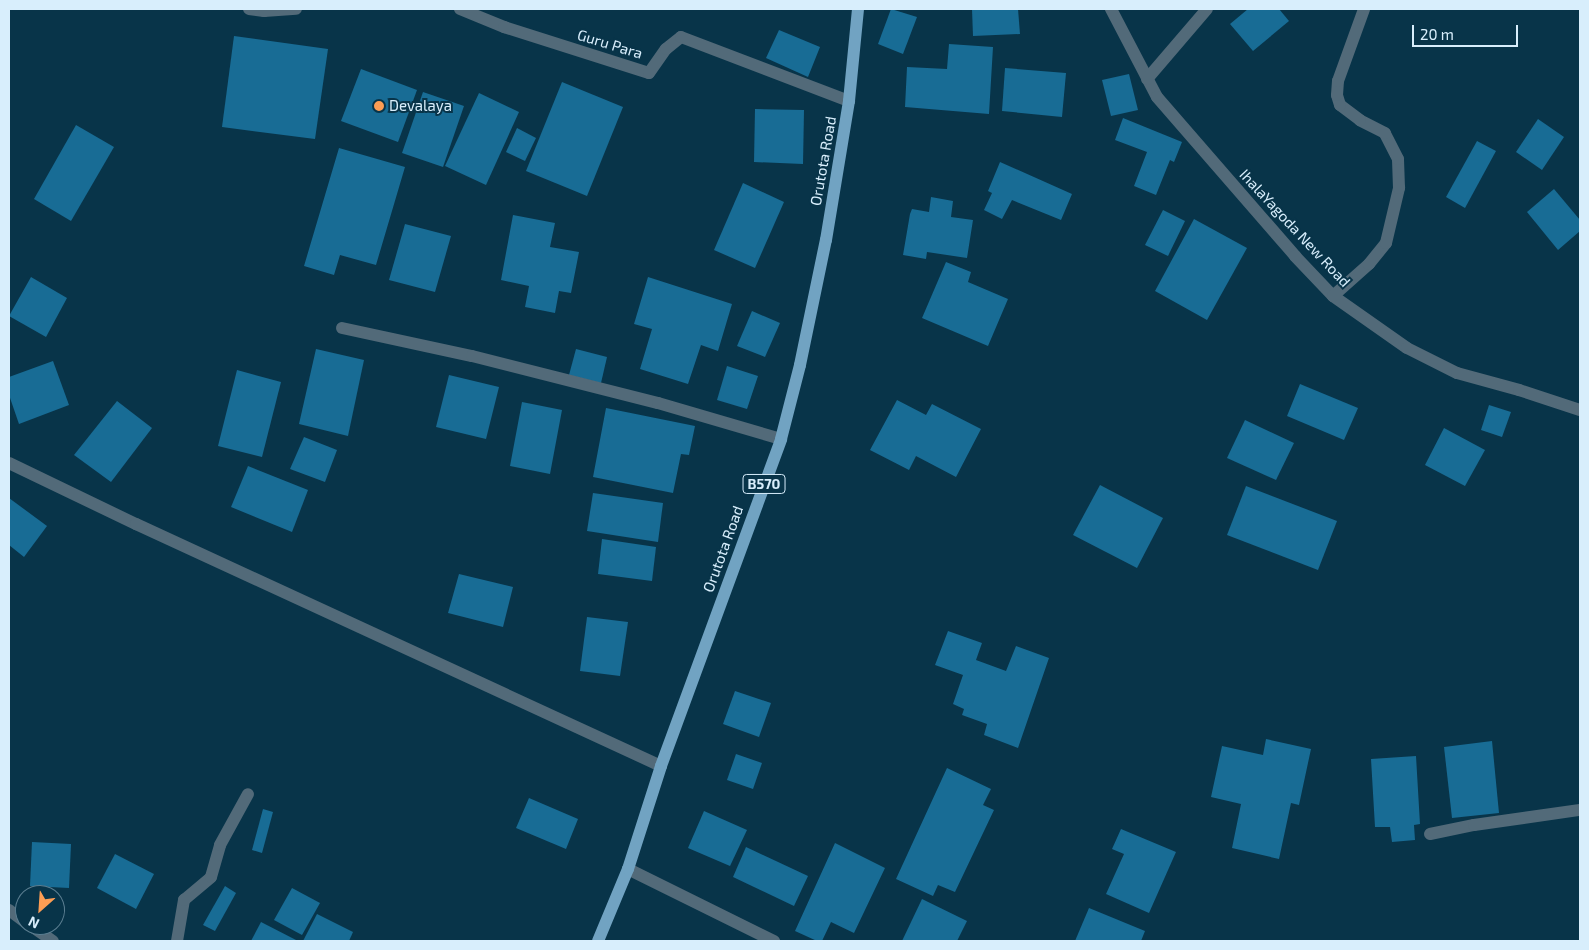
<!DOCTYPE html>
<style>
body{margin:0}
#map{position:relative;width:1589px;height:950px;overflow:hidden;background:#083449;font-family:"Exo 2",sans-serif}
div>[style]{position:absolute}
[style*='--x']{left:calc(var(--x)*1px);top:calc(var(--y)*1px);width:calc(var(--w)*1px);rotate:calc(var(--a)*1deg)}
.building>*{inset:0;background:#186c95}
.minor>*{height:12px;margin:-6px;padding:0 6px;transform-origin:6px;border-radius:6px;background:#526a79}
.major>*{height:12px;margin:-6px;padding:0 6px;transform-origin:6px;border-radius:6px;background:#71a3c2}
.dots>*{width:14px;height:14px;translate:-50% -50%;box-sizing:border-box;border:2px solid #083449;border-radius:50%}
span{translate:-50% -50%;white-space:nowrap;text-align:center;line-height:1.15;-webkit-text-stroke:4px #083449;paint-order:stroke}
.shield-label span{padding:1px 4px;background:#083449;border:1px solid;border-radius:4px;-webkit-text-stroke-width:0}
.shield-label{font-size:14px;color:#d8eefc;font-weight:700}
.street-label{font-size:15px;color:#d8eefc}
.poi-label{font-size:15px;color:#d8eefc}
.left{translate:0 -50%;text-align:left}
.frame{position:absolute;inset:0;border:10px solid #d8eefc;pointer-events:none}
.north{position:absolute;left:15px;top:885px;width:50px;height:50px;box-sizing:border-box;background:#083449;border:1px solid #5b7e91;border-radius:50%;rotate:206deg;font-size:14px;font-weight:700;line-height:20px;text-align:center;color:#d8eefc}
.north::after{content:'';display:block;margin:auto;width:18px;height:22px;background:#fc9d54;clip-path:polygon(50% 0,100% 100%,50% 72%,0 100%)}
.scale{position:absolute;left:1412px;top:25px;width:106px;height:22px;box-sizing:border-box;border:2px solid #d8eefc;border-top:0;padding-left:6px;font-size:15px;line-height:18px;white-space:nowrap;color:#d8eefc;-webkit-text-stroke:4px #083449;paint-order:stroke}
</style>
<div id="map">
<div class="building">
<i style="clip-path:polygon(891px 9px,917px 17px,903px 54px,878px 44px)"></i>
<i style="clip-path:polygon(972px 9px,1018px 9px,1020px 34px,973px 36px)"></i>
<i style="clip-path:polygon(1248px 9px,1279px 9px,1289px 21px,1253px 51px,1230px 24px)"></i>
<i style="clip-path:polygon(779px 30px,820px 47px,808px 77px,766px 58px)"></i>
<i style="clip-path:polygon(234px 36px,328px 49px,315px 139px,222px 127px)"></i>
<i style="clip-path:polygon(949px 44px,993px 47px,989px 114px,905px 107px,907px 67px,947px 69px)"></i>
<i style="clip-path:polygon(1005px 68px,1066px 73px,1062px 117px,1002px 111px)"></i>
<i style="clip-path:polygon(361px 69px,417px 90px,398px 142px,341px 121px)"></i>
<i style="clip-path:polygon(1129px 74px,1138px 110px,1111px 116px,1102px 80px)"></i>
<i style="clip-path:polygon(562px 82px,623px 107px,587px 196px,526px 171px)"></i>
<i style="clip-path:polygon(423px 92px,464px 106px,443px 167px,402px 153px)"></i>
<i style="clip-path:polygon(479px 93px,519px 112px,486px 185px,445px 166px)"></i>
<i style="clip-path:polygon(755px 109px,804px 110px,803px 164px,754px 162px)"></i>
<i style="clip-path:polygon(1123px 118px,1182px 142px,1174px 162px,1170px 160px,1156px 195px,1134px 186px,1147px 152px,1115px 140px)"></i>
<i style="clip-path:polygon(1538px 119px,1564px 137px,1542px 170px,1516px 152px)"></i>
<i style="clip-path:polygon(76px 125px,114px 147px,71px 221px,34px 199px)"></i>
<i style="clip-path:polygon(517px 128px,536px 138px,525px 161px,506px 152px)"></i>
<i style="clip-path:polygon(1477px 141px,1496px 151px,1465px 208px,1446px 197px)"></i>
<i style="clip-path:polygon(339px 148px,405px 167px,376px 265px,340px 255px,334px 275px,304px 266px)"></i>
<i style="clip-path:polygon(1000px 162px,1072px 194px,1061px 220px,1012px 200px,1002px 219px,984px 210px,992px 193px,988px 191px)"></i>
<i style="clip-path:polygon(743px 183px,784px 202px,755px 268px,714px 250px)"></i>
<i style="clip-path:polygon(1554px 189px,1580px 220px,1580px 231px,1558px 250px,1527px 212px)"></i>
<i style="clip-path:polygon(931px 197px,953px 201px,951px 217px,973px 220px,967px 258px,927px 252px,926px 259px,903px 255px,910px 214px,912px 209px,929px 212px)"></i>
<i style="clip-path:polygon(1163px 210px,1185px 221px,1168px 256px,1145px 245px)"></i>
<i style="clip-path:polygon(513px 215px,555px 223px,550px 247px,579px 252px,571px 293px,559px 291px,555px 313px,525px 307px,529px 286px,501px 280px)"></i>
<i style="clip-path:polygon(1194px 219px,1247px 248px,1207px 320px,1155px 291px)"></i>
<i style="clip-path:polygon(405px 224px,451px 236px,435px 292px,389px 280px)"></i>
<i style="clip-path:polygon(946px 262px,971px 272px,968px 282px,1008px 299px,988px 346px,922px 318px)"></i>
<i style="clip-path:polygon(31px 277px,67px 298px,46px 337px,9px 316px)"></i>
<i style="clip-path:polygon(648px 277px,732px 304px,718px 351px,701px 345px,688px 384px,640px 369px,652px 329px,634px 324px)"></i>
<i style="clip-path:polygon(752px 311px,780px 323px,765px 357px,737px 346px)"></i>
<i style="clip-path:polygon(316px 349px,364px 360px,348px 436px,299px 424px)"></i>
<i style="clip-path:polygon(576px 349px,607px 357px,601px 383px,569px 375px)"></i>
<i style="clip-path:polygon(53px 361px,69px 405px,19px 424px,9px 395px,9px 377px)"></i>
<i style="clip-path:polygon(727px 366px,758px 376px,747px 409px,717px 400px)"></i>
<i style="clip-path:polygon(237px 370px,281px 382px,262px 457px,218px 446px)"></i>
<i style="clip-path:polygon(449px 375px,499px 387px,486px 439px,436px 427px)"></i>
<i style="clip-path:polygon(1300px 384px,1358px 408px,1344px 440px,1287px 416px)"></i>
<i style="clip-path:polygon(897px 400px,926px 415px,932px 404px,981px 429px,956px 477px,916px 456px,909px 470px,870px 450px)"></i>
<i style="clip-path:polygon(117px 401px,152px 428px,111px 482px,74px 455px)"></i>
<i style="clip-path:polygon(522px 402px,562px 410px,550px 474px,510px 466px)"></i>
<i style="clip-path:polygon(1489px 405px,1511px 412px,1502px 437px,1481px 430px)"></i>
<i style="clip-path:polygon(606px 408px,695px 426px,689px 455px,681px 454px,673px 493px,593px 477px)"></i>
<i style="clip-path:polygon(1245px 420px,1294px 443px,1276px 480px,1227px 458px)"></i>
<i style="clip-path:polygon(1444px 428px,1485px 450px,1465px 486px,1425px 465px)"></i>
<i style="clip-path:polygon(304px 437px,337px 450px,325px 482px,290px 469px)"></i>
<i style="clip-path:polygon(248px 466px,308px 490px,292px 532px,231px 507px)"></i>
<i style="clip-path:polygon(1100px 485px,1163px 518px,1137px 568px,1073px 535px)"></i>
<i style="clip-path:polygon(1246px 486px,1337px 521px,1318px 570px,1227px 535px)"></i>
<i style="clip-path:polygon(593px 493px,663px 503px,658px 542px,587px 531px)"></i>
<i style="clip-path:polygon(9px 498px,47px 526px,24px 557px,9px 545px)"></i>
<i style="clip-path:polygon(602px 539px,656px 547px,652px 581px,598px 574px)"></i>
<i style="clip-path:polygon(459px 574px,513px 587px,503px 627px,448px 613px)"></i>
<i style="clip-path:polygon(587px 617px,628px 622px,620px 676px,580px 671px)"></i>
<i style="clip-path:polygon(948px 631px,982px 643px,976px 660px,1006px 671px,1016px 646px,1049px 658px,1018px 748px,984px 735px,987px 724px,962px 715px,964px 709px,953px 704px,963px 675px,935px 665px)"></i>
<i style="clip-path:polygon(735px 691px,771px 703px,759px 737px,723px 724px)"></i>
<i style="clip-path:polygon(1266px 739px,1311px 749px,1299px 805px,1291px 803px,1279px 859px,1232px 848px,1241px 804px,1211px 797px,1222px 746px,1263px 755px)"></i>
<i style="clip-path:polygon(1492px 741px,1499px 813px,1452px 818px,1444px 747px)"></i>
<i style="clip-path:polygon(736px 754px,762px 763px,753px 789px,727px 780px)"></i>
<i style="clip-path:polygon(1416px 756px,1420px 824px,1414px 825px,1415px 840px,1392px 842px,1390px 827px,1375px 827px,1371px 759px)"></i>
<i style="clip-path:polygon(947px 768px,991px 789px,983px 805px,994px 810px,955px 892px,938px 885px,933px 896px,896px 879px)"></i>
<i style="clip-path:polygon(529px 798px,578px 819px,566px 849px,516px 828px)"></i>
<i style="clip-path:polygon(263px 809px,273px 812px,262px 853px,252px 850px)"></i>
<i style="clip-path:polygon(704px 811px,747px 830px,730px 866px,688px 848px)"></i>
<i style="clip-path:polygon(1121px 829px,1176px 852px,1149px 913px,1106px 894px,1124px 854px,1112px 849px)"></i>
<i style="clip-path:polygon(32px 842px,71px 844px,69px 888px,30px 886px)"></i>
<i style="clip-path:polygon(835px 843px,885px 868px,854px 933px,831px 922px,822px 941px,817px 941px,795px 931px)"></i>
<i style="clip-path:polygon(746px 847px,808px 876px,794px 906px,733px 877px)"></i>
<i style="clip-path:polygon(115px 854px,154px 874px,136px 909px,97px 888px)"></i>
<i style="clip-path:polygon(225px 886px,236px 893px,215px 931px,203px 925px)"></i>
<i style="clip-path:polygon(292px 888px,320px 903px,302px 935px,274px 920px)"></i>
<i style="clip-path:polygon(922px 899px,967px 921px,957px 941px,902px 941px)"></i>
<i style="clip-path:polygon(1089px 908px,1145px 931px,1141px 941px,1075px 941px)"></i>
<i style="clip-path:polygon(317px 914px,353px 932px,349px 941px,303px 941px)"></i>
<i style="clip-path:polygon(261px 922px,298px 941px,251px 941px)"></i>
</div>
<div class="minor">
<i style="--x:249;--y:9;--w:15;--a:8"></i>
<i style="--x:264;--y:11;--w:32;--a:-4"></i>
<i style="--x:460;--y:9;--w:48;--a:22.2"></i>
<i style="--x:504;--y:27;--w:152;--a:17.6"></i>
<i style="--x:649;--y:73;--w:29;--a:-55"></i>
<i style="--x:666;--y:49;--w:19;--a:-39"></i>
<i style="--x:681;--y:37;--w:180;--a:20.9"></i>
<i style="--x:1111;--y:9;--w:99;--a:62.4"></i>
<i style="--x:1157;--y:97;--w:211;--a:49"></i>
<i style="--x:1295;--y:256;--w:55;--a:46.5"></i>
<i style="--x:1333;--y:296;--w:90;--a:35.1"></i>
<i style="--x:1407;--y:348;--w:56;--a:26.6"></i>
<i style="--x:1457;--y:373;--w:64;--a:15.3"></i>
<i style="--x:1519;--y:390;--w:64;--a:18.2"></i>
<i style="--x:1147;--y:79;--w:92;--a:-49.4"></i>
<i style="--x:1333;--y:296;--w:48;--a:-41.6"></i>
<i style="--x:1369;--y:264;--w:27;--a:-51"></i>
<i style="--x:1386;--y:243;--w:57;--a:-76.7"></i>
<i style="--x:1399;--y:188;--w:29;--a:-92"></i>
<i style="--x:1398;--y:159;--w:29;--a:-117"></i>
<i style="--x:1385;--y:133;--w:28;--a:-153"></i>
<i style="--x:1360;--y:120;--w:25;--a:-143"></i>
<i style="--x:1340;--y:105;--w:10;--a:-107"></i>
<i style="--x:1337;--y:95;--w:14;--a:-86"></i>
<i style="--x:1338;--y:81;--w:77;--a:-70.1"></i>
<i style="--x:342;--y:328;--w:133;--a:12.2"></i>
<i style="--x:472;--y:356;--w:192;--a:14.2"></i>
<i style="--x:658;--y:403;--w:128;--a:16.3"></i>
<i style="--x:9;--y:463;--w:141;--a:25.7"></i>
<i style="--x:136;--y:524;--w:578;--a:24.75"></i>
<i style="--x:1430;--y:834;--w:45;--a:-11.6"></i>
<i style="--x:1474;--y:825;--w:107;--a:-8.1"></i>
<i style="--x:628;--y:869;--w:163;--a:26.3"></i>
<i style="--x:9;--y:910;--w:20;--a:37"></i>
<i style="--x:30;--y:925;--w:28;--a:35"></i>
<i style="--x:177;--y:941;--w:42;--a:-80.3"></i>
<i style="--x:184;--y:900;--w:35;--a:-40"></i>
<i style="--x:211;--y:877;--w:33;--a:-74"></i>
<i style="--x:220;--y:845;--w:58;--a:-61.2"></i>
</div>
<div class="major">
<i style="--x:598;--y:941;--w:78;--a:-67.4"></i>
<i style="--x:628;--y:869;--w:108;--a:-72.2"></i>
<i style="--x:661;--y:766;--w:348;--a:-69.8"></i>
<i style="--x:781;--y:439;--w:76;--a:-75.6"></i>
<i style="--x:800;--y:365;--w:128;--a:-78.3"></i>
<i style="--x:826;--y:240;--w:141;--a:-80.6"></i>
<i style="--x:849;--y:101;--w:92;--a:-84.4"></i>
</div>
<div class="dots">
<i style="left:379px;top:106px;background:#fc9d54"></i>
</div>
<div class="shield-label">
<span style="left:764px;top:484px">B570</span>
</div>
<div class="street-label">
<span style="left:610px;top:44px;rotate:17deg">Guru Para</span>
<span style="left:823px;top:161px;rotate:-80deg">Orutota Road</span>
<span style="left:1295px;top:228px;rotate:47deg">IhalaYagoda New Road</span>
<span style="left:723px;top:549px;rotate:-70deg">Orutota Road</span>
</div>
<div class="poi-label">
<span class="left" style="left:389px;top:106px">Devalaya</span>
</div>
<div class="frame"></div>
<div class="north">N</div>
<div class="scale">20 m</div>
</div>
